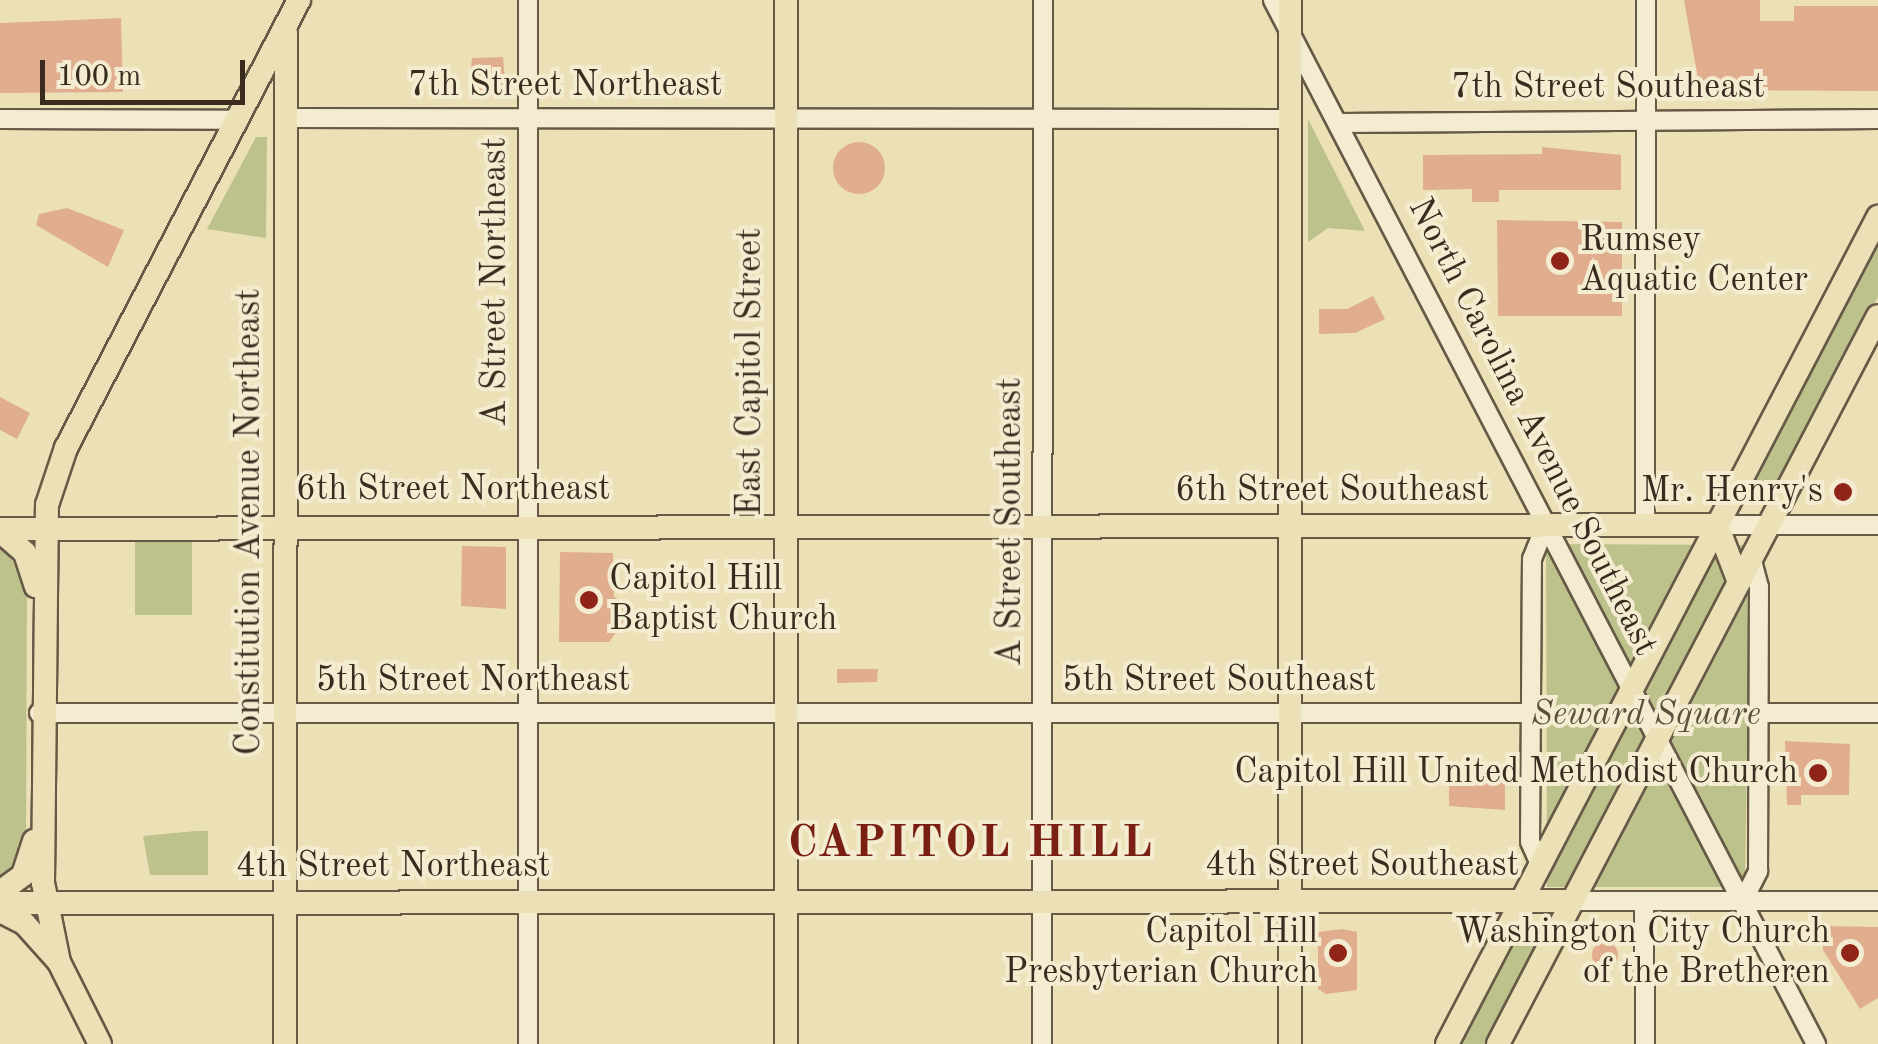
<!DOCTYPE html>
<style>
body{margin:0}
#map{position:relative;width:1878px;height:1044px;overflow:hidden;background:#ece1b6;font-family:"Old Standard TT",serif}
div>[style]{position:absolute}
[style*='--x']{left:calc(var(--x)*1px);top:calc(var(--y)*1px);width:calc(var(--w)*1px);rotate:calc(var(--a)*1deg)}
.green>*{inset:0;background:#bdc18b}
.building>*{inset:0;background:#e0ad8f}
.round{border-radius:50%}
.roads{filter:drop-shadow(2px 0 #665945) drop-shadow(-2px 0 #665945) drop-shadow(0 2px #665945) drop-shadow(0 -2px #665945)}
.minor>*{height:18px;margin:-9px;padding:0 9px;transform-origin:9px;border-radius:9px;background:#f3ecd0}
.major>*{height:22px;margin:-11px;padding:0 11px;transform-origin:11px;border-radius:11px;background:#ece1b6}
.dots>*{width:28px;height:28px;translate:-50% -50%;box-sizing:border-box;border:5px solid #f3ecd0;border-radius:50%}
span{translate:-50% -50%;white-space:nowrap;text-align:center;line-height:1.15;-webkit-text-stroke:8px #f3ecd0;paint-order:stroke}
.street-label{font-size:35px;color:#392c1f}
.poi-label{font-size:35px;color:#392c1f}
.left{translate:0 -50%;text-align:left}
.right{translate:-100% -50%;text-align:right}
.park-label{font-size:35px;color:#5a513a;font-style:italic}
.district-label{font-size:45px;color:#7a1f14;font-weight:700;letter-spacing:2.5px}
.scale{position:absolute;left:40px;top:60px;width:205px;height:45px;box-sizing:border-box;border:5px solid #392c1f;border-top:0;padding-left:12px;font-size:30px;line-height:35px;white-space:nowrap;color:#392c1f;-webkit-text-stroke:8px #f3ecd0;paint-order:stroke}
</style>
<div id="map">
<div class="green">
<i style="clip-path:polygon(1308px 119px,1365px 231px,1328px 228px,1308px 242px)"></i>
<i style="clip-path:polygon(256px 137px,267px 137px,266px 238px,207px 229px)"></i>
<i style="clip-path:polygon(1878px 240px,1878px 297px,1770px 504px,1741px 503px)"></i>
<i style="clip-path:polygon(135px 539px,192px 539px,192px 615px,135px 615px)"></i>
<i style="clip-path:polygon(1546px 544px,1750px 545px,1745px 887px,1547px 887px)"></i>
<i style="clip-path:polygon(0 545px,27px 580px,26px 845px,22px 861px,0 883px)"></i>
<i style="clip-path:polygon(196px 831px,208px 831px,208px 875px,150px 875px,143px 836px)"></i>
<i style="clip-path:polygon(1551px 924px,1488px 1044px,1459px 1044px,1522px 925px)"></i>
</div>
<div class="building">
<i style="clip-path:polygon(1684px 0,1760px 0,1760px 21px,1794px 21px,1794px 6px,1878px 6px,1878px 91px,1700px 90px)"></i>
<i style="clip-path:polygon(121px 18px,123px 92px,0 93px,0 23px)"></i>
<i style="clip-path:polygon(472px 58px,503px 57px,506px 90px,468px 94px)"></i>
<i class="round" style="left:833px;top:142px;width:52px;height:52px"></i>
<i style="clip-path:polygon(1542px 147px,1621px 155px,1621px 190px,1499px 190px,1499px 202px,1472px 202px,1472px 189px,1423px 190px,1423px 155px,1542px 154px)"></i>
<i style="clip-path:polygon(67px 208px,124px 230px,108px 267px,36px 225px,39px 214px)"></i>
<i style="clip-path:polygon(1497px 220px,1622px 222px,1622px 316px,1498px 316px)"></i>
<i style="clip-path:polygon(1373px 296px,1385px 319px,1355px 333px,1319px 334px,1319px 309px,1347px 309px)"></i>
<i style="clip-path:polygon(0 397px,30px 413px,17px 439px,0 430px)"></i>
<i style="clip-path:polygon(462px 546px,506px 547px,506px 609px,461px 606px)"></i>
<i style="clip-path:polygon(560px 552px,613px 553px,614px 597px,625px 603px,626px 619px,609px 642px,559px 642px)"></i>
<i style="clip-path:polygon(837px 669px,878px 669px,877px 682px,837px 683px)"></i>
<i style="clip-path:polygon(1785px 741px,1850px 744px,1849px 795px,1801px 795px,1801px 805px,1787px 805px)"></i>
<i style="clip-path:polygon(1487px 777px,1505px 777px,1505px 810px,1449px 806px,1449px 781px)"></i>
<i style="clip-path:polygon(1823px 926px,1878px 927px,1878px 998px,1860px 1009px,1823px 950px)"></i>
<i style="clip-path:polygon(1342px 929px,1357px 932px,1357px 990px,1326px 994px,1318px 989px,1318px 932px)"></i>
<i class="round" style="left:1592px;top:942px;width:26px;height:26px"></i>
</div>
<div class="roads">
<div class="minor">
<i style="--x:528;--y:0;--w:1044;--a:90"></i>
<i style="--x:1273;--y:0;--w:1177;--a:62.52"></i>
<i style="--x:284;--y:118;--w:1006;--a:0.06"></i>
<i style="--x:0;--y:119;--w:237;--a:0.2"></i>
<i style="--x:1339;--y:123;--w:539;--a:-0.43"></i>
<i style="--x:1645;--y:525;--w:525;--a:-89.89"></i>
<i style="--x:1717;--y:525;--w:161;--a:0"></i>
<i style="--x:39;--y:713;--w:1492;--a:0"></i>
<i style="--x:1758;--y:713;--w:120;--a:0"></i>
<i style="--x:1540;--y:864;--w:24;--a:-114"></i>
<i style="--x:1530;--y:842;--w:283;--a:-89.6"></i>
<i style="--x:1532;--y:559;--w:37;--a:-68"></i>
<i style="--x:1572;--y:901;--w:306;--a:0"></i>
<i style="--x:1644;--y:901;--w:143;--a:89.6"></i>
<i style="--x:1743;--y:901;--w:34;--a:-63"></i>
<i style="--x:1758;--y:871;--w:284;--a:-89.8"></i>
<i style="--x:1759;--y:587;--w:30;--a:-105"></i>
<i style="--x:1042;--y:1044;--w:1044;--a:-89.95"></i>
</div>
<div class="major">
<i style="--x:1290;--y:0;--w:1044;--a:90"></i>
<i style="--x:1717;--y:525;--w:61;--a:68.9"></i>
<i style="--x:0;--y:529;--w:1717;--a:-0.13"></i>
<i style="--x:0;--y:531;--w:33;--a:41"></i>
<i style="--x:25;--y:553;--w:35;--a:72"></i>
<i style="--x:0;--y:892;--w:29;--a:-36"></i>
<i style="--x:23;--y:875;--w:36;--a:-72"></i>
<i style="--x:0;--y:903;--w:1572;--a:-0.07"></i>
<i style="--x:0;--y:911;--w:27;--a:27"></i>
<i style="--x:24;--y:923;--w:52;--a:48.1"></i>
<i style="--x:100;--y:1044;--w:92;--a:-116.6"></i>
<i style="--x:59;--y:962;--w:81;--a:-101.4"></i>
<i style="--x:43;--y:883;--w:378;--a:-89.4"></i>
<i style="--x:47;--y:505;--w:60;--a:-71.6"></i>
<i style="--x:66;--y:448;--w:505;--a:-62.52"></i>
<i style="--x:285;--y:1044;--w:1011;--a:-89.94"></i>
<i style="--x:786;--y:1044;--w:1044;--a:-90"></i>
<i style="--x:1447;--y:1044;--w:933;--a:-62.47"></i>
<i style="--x:1498;--y:1044;--w:821;--a:-62.44"></i>
</div>
</div>
<div class="dots">
<i style="left:1560px;top:261px;background:#8f2418"></i>
<i style="left:1843px;top:492px;background:#8f2418"></i>
<i style="left:589px;top:600px;background:#8f2418"></i>
<i style="left:1818px;top:773px;background:#8f2418"></i>
<i style="left:1338px;top:953px;background:#8f2418"></i>
<i style="left:1850px;top:953px;background:#8f2418"></i>
</div>
<div class="street-label">
<span style="left:565px;top:86px">7th Street Northeast</span>
<span style="left:1608px;top:88px">7th Street Southeast</span>
<span style="left:496px;top:282px;rotate:-90deg">A Street Northeast</span>
<span style="left:751px;top:372px;rotate:-90deg">East Capitol Street</span>
<span style="left:1532px;top:427px;rotate:63deg">North Carolina Avenue Southeast</span>
<span style="left:453px;top:490px">6th Street Northeast</span>
<span style="left:1332px;top:491px">6th Street Southeast</span>
<span style="left:250px;top:522px;rotate:-90deg">Constitution Avenue Northeast</span>
<span style="left:1011px;top:522px;rotate:-90deg">A Street Southeast</span>
<span style="left:473px;top:681px">5th Street Northeast</span>
<span style="left:1219px;top:681px">5th Street Southeast</span>
<span style="left:1362px;top:866px">4th Street Southeast</span>
<span style="left:393px;top:867px">4th Street Northeast</span>
</div>
<div class="poi-label">
<span class="left" style="left:1580px;top:261px">Rumsey<br>Aquatic Center</span>
<span class="right" style="left:1823px;top:492px">Mr. Henry's</span>
<span class="left" style="left:609px;top:600px">Capitol Hill<br>Baptist Church</span>
<span class="right" style="left:1798px;top:773px">Capitol Hill United Methodist Church</span>
<span class="right" style="left:1318px;top:953px">Capitol Hill<br>Presbyterian Church</span>
<span class="right" style="left:1830px;top:953px">Washington City Church<br>of the Bretheren</span>
</div>
<div class="park-label">
<span style="left:1646px;top:715px">Seward Square</span>
</div>
<div class="district-label">
<span style="left:971px;top:845px">CAPITOL HILL</span>
</div>
<div class="scale">100 m</div>
</div>
